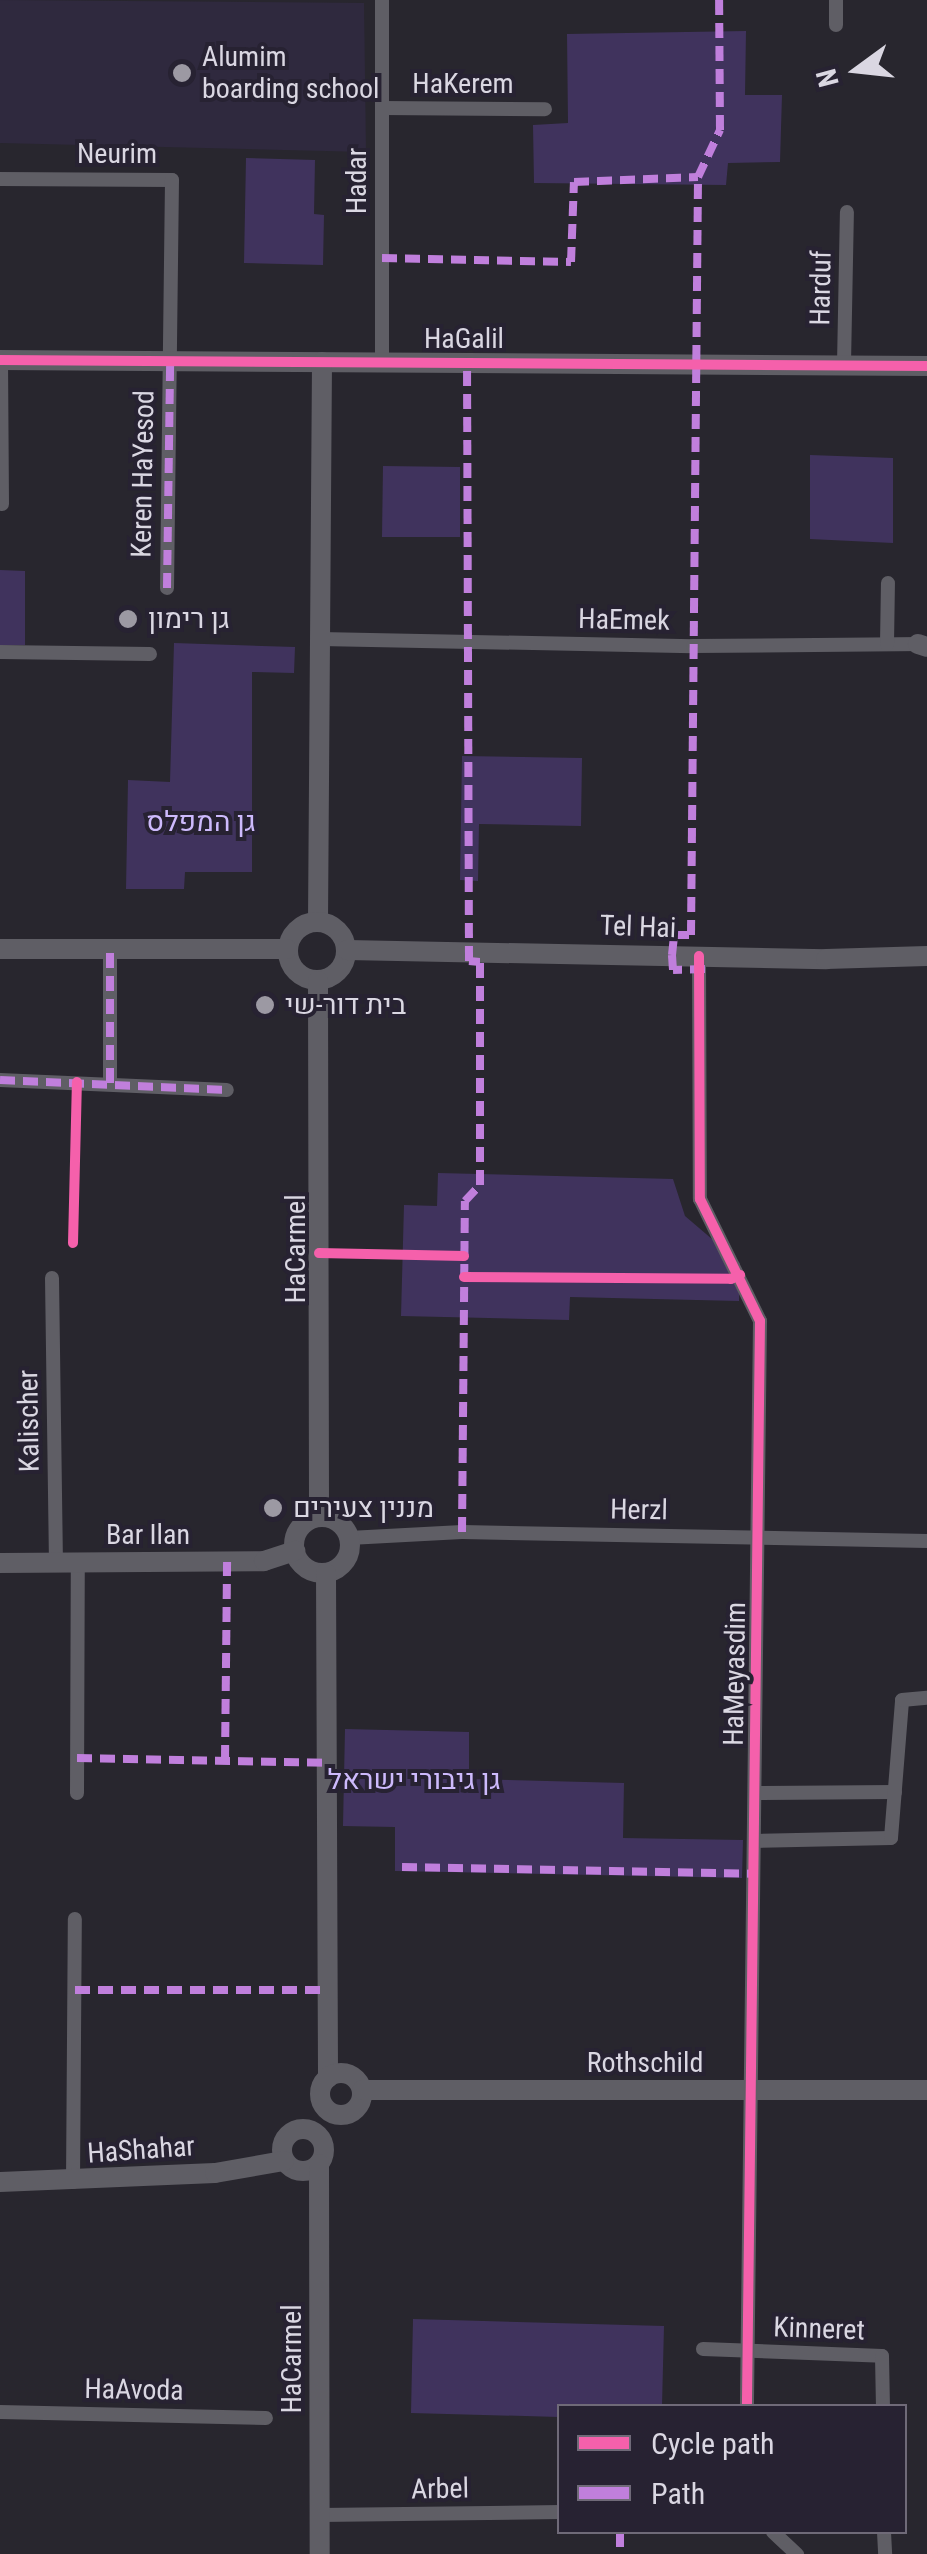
<!DOCTYPE html>
<meta charset="utf-8">
<style>
body{margin:0}
#map{position:relative;width:927px;height:2554px;overflow:hidden;background:#28262e;font-family:"Roboto Condensed",Heebo,sans-serif}
div>[style]{position:absolute}
[style*='--x']{left:calc(var(--x)*1px);top:calc(var(--y)*1px);width:calc(var(--w)*1px);rotate:calc(var(--a)*1deg)}
.built>*{inset:0;background:#2f293e}
.green>*{inset:0;background:#40335d}
.street>*{height:14px;margin:-7px;padding:0 7px;transform-origin:7px;border-radius:7px;background:#5f5e65}
.secondary>*{height:20px;margin:-10px;padding:0 10px;transform-origin:10px;border-radius:10px;background:#5f5e65}
.secondary>.ring{margin:-10px;padding:0;box-sizing:content-box;background:none;border:20px solid #5f5e65;border-radius:50%}
.quiet>*{height:8px;margin-top:-4px;transform-origin:0;background:repeating-linear-gradient(90deg,#c07fdc 0 15px,transparent 0 23px)}
.cycleway>*{height:10px;margin:-5px;padding:0 5px;transform-origin:5px;border-radius:5px;background:#f560ab}
.dots>*{width:28px;height:28px;translate:-50% -50%;box-sizing:border-box;border:5px solid #272232;border-radius:50%}
span{translate:-50% -50%;white-space:nowrap;text-align:center;line-height:1.15;-webkit-text-stroke:8px #272232;paint-order:stroke}
.poi-label{font-size:28px;color:#dad7e2}
.left{translate:0 -50%;text-align:left}
.street-label{font-size:28px;color:#dad7e2}
.park-label{font-size:28px;color:#cdbafc}
.legend{position:absolute;left:557px;top:2404px;width:350px;height:130px;box-sizing:border-box;background:#272232;border:2px solid #6f6a78;margin:0;padding:12px 18px;list-style:none;font-size:30px;color:#dad7e2}
.legend li{display:flex;align-items:center;gap:20px;height:50px}
.legend b{width:50px;border:2px solid #6f6a78}
.north{position:absolute;left:807px;top:20px;width:100px;height:100px;-webkit-text-stroke:8px #272232;paint-order:stroke;rotate:255deg;font-size:28px;font-weight:700;line-height:40px;text-align:center;color:#dad7e2}
.north::after{content:'';display:block;margin:auto;width:35px;height:45px;background:#dad7e2;clip-path:polygon(50% 0,100% 100%,50% 72%,0 100%)}
</style>
<div id="map">
<div class="built">
<i style="clip-path:polygon(0 0,364px 3px,366px 152px,0 143px)"></i>
</div>
<div class="green">
<i style="clip-path:polygon(746px 31px,745px 95px,782px 95px,780px 162px,728px 163px,726px 185px,534px 183px,533px 125px,568px 123px,567px 34px)"></i>
<i style="clip-path:polygon(246px 158px,315px 160px,314px 214px,324px 215px,323px 265px,244px 263px)"></i>
<i style="clip-path:polygon(810px 455px,893px 458px,893px 543px,810px 539px)"></i>
<i style="clip-path:polygon(383px 466px,460px 467px,460px 537px,382px 537px)"></i>
<i style="clip-path:polygon(0 570px,25px 571px,25px 645px,0 645px)"></i>
<i style="clip-path:polygon(174px 643px,295px 647px,294px 673px,252px 672px,252px 872px,185px 872px,184px 889px,126px 889px,128px 780px,170px 782px)"></i>
<i style="clip-path:polygon(462px 756px,582px 758px,581px 826px,479px 824px,478px 881px,460px 880px)"></i>
<i style="clip-path:polygon(438px 1173px,673px 1179px,685px 1216px,740px 1263px,739px 1301px,570px 1297px,569px 1320px,401px 1316px,404px 1205px,437px 1206px)"></i>
<i style="clip-path:polygon(345px 1729px,469px 1732px,469px 1779px,624px 1783px,623px 1838px,743px 1840px,742px 1878px,395px 1871px,395px 1827px,343px 1826px)"></i>
<i style="clip-path:polygon(413px 2319px,664px 2326px,662px 2406px,560px 2406px,559px 2417px,411px 2413px)"></i>
</div>
<div class="street">
<i style="--x:836;--y:25;--w:25;--a:-90"></i>
<i style="--x:382;--y:108;--w:163;--a:0.4"></i>
<i style="--x:0;--y:179;--w:172;--a:0.3"></i>
<i style="--x:172;--y:180;--w:408;--a:90.7"></i>
<i style="--x:1;--y:360;--w:144;--a:89.6"></i>
<i style="--x:382;--y:362;--w:362;--a:-90"></i>
<i style="--x:844;--y:364;--w:152;--a:-88.9"></i>
<i style="--x:320;--y:639;--w:373;--a:1.1"></i>
<i style="--x:693;--y:646;--w:231;--a:-0.5"></i>
<i style="--x:887;--y:644;--w:61;--a:-89.1"></i>
<i style="--x:0;--y:652;--w:150;--a:0.8"></i>
<i style="--x:699;--y:956;--w:243;--a:89.8"></i>
<i style="--x:700;--y:1199;--w:136;--a:63.8"></i>
<i style="--x:760;--y:1321;--w:1085;--a:90.69"></i>
<i style="--x:0;--y:1080;--w:227;--a:2.5"></i>
<i style="--x:110;--y:1083;--w:134;--a:-90"></i>
<i style="--x:52;--y:1278;--w:285;--a:89.2"></i>
<i style="--x:349;--y:1538;--w:113;--a:-3"></i>
<i style="--x:462;--y:1532;--w:465;--a:1.1"></i>
<i style="--x:77;--y:1793;--w:230;--a:-89.8"></i>
<i style="--x:755;--y:1793;--w:140;--a:-0.4"></i>
<i style="--x:755;--y:1841;--w:136;--a:-1.3"></i>
<i style="--x:891;--y:1838;--w:138;--a:-85.4"></i>
<i style="--x:902;--y:1700;--w:25;--a:-5"></i>
<i style="--x:73;--y:2182;--w:263;--a:-89.6"></i>
<i style="--x:703;--y:2349;--w:179;--a:2.2"></i>
<i style="--x:882;--y:2356;--w:50;--a:88.9"></i>
<i style="--x:0;--y:2412;--w:266;--a:1.3"></i>
<i style="--x:320;--y:2515;--w:240;--a:-0.7"></i>
<i style="--x:773;--y:2532;--w:33;--a:43"></i>
<i style="--x:884;--y:2532;--w:22;--a:87"></i>
</div>
<div class="secondary">
<i style="--x:0;--y:360;--w:927;--a:0.37"></i>
<i style="--x:918;--y:644;--w:9;--a:18"></i>
<i style="--x:318;--y:921;--w:559;--a:-89.59"></i>
<i class="ring" style="left:288px;top:922px;width:38px;height:38px"></i>
<i style="--x:0;--y:949;--w:287;--a:0"></i>
<i style="--x:347;--y:950;--w:479;--a:1.1"></i>
<i style="--x:826;--y:959;--w:101;--a:-1.7"></i>
<i style="--x:318;--y:981;--w:536;--a:89.89"></i>
<i class="ring" style="left:294px;top:1517px;width:36px;height:36px"></i>
<i style="--x:0;--y:1563;--w:264;--a:-0.4"></i>
<i style="--x:264;--y:1561;--w:33;--a:-18"></i>
<i style="--x:326;--y:1573;--w:505;--a:89.77"></i>
<i class="ring" style="left:320px;top:2073px;width:22px;height:22px"></i>
<i style="--x:362;--y:2090;--w:565;--a:0"></i>
<i class="ring" style="left:282px;top:2129px;width:22px;height:22px"></i>
<i style="--x:319;--y:2164;--w:390;--a:89.9"></i>
<i style="--x:0;--y:2182;--w:215;--a:-2.4"></i>
<i style="--x:215;--y:2173;--w:70;--a:-9.9"></i>
</div>
<div class="quiet">
<i style="--x:382;--y:258;--w:189;--a:1.2"></i>
<i style="--x:571;--y:262;--w:80;--a:-87.9"></i>
<i style="--x:574;--y:182;--w:124;--a:-2.3"></i>
<i style="--x:167;--y:588;--w:227;--a:-89.2"></i>
<i style="--x:705;--y:969;--w:32;--a:178"></i>
<i style="--x:673;--y:970;--w:15;--a:-94"></i>
<i style="--x:672;--y:955;--w:20;--a:-84"></i>
<i style="--x:674;--y:935;--w:17;--a:0"></i>
<i style="--x:691;--y:935;--w:758;--a:-89.47"></i>
<i style="--x:698;--y:177;--w:52;--a:-64.9"></i>
<i style="--x:720;--y:130;--w:130;--a:-90.4"></i>
<i style="--x:0;--y:1080;--w:227;--a:2.5"></i>
<i style="--x:110;--y:1083;--w:134;--a:-90"></i>
<i style="--x:462;--y:1532;--w:331;--a:-89.5"></i>
<i style="--x:465;--y:1201;--w:22;--a:-47"></i>
<i style="--x:480;--y:1185;--w:223;--a:-90"></i>
<i style="--x:480;--y:962;--w:11;--a:-175"></i>
<i style="--x:469;--y:961;--w:599;--a:-90.19"></i>
<i style="--x:77;--y:1758;--w:250;--a:1.1"></i>
<i style="--x:225;--y:1760;--w:198;--a:-89.4"></i>
<i style="--x:402;--y:1867;--w:352;--a:1.1"></i>
<i style="--x:75;--y:1990;--w:252;--a:0"></i>
<i style="--x:620;--y:2532;--w:22;--a:90"></i>
</div>
<div class="cycleway">
<i style="--x:0;--y:360;--w:927;--a:0.37"></i>
<i style="--x:699;--y:956;--w:243;--a:89.8"></i>
<i style="--x:700;--y:1199;--w:136;--a:63.8"></i>
<i style="--x:760;--y:1321;--w:1085;--a:90.69"></i>
<i style="--x:73;--y:1243;--w:161;--a:-88.6"></i>
<i style="--x:319;--y:1253;--w:145;--a:1.2"></i>
<i style="--x:464;--y:1277;--w:267;--a:0.4"></i>
<i style="--x:731;--y:1279;--w:10;--a:-24"></i>
</div>
<div class="dots">
<i style="left:182px;top:73px;background:#9c99a3"></i>
<i style="left:128px;top:619px;background:#9c99a3"></i>
<i style="left:265px;top:1005px;background:#9c99a3"></i>
<i style="left:273px;top:1508px;background:#9c99a3"></i>
</div>
<div class="poi-label">
<span class="left" style="left:202px;top:73px">Alumim<br>boarding school</span>
<span class="left" style="left:148px;top:619px">גן רימון</span>
<span class="left" style="left:285px;top:1005px">בית דור-שי</span>
<span class="left" style="left:293px;top:1508px">מננין צעירים</span>
</div>
<div class="street-label">
<span style="left:463px;top:84px">HaKerem</span>
<span style="left:117px;top:154px">Neurim</span>
<span style="left:357px;top:181px;rotate:-90deg">Hadar</span>
<span style="left:821px;top:288px;rotate:-89deg">Harduf</span>
<span style="left:464px;top:339px">HaGalil</span>
<span style="left:143px;top:474px;rotate:-89deg">Keren HaYesod</span>
<span style="left:624px;top:620px;rotate:1deg">HaEmek</span>
<span style="left:638px;top:927px;rotate:2deg">Tel Hai</span>
<span style="left:296px;top:1249px;rotate:-90deg">HaCarmel</span>
<span style="left:29px;top:1421px;rotate:-91deg">Kalischer</span>
<span style="left:639px;top:1510px;rotate:1deg">Herzl</span>
<span style="left:148px;top:1535px">Bar Ilan</span>
<span style="left:735px;top:1674px;rotate:-89deg">HaMeyasdim</span>
<span style="left:645px;top:2063px">Rothschild</span>
<span style="left:141px;top:2150px;rotate:-4deg">HaShahar</span>
<span style="left:819px;top:2329px;rotate:2deg">Kinneret</span>
<span style="left:292px;top:2359px;rotate:-90deg">HaCarmel</span>
<span style="left:134px;top:2390px;rotate:1deg">HaAvoda</span>
<span style="left:440px;top:2489px;rotate:-1deg">Arbel</span>
</div>
<div class="park-label">
<span style="left:201px;top:822px">גן המפלס</span>
<span style="left:414px;top:1780px">גן גיבורי ישראל</span>
</div>
<ul class="legend">
<li><b style="height:12px;background:#f560ab"></b>Cycle path</li>
<li><b style="height:12px;background:#c07fdc"></b>Path</li>
</ul>
<div class="north">N</div>
</div>
